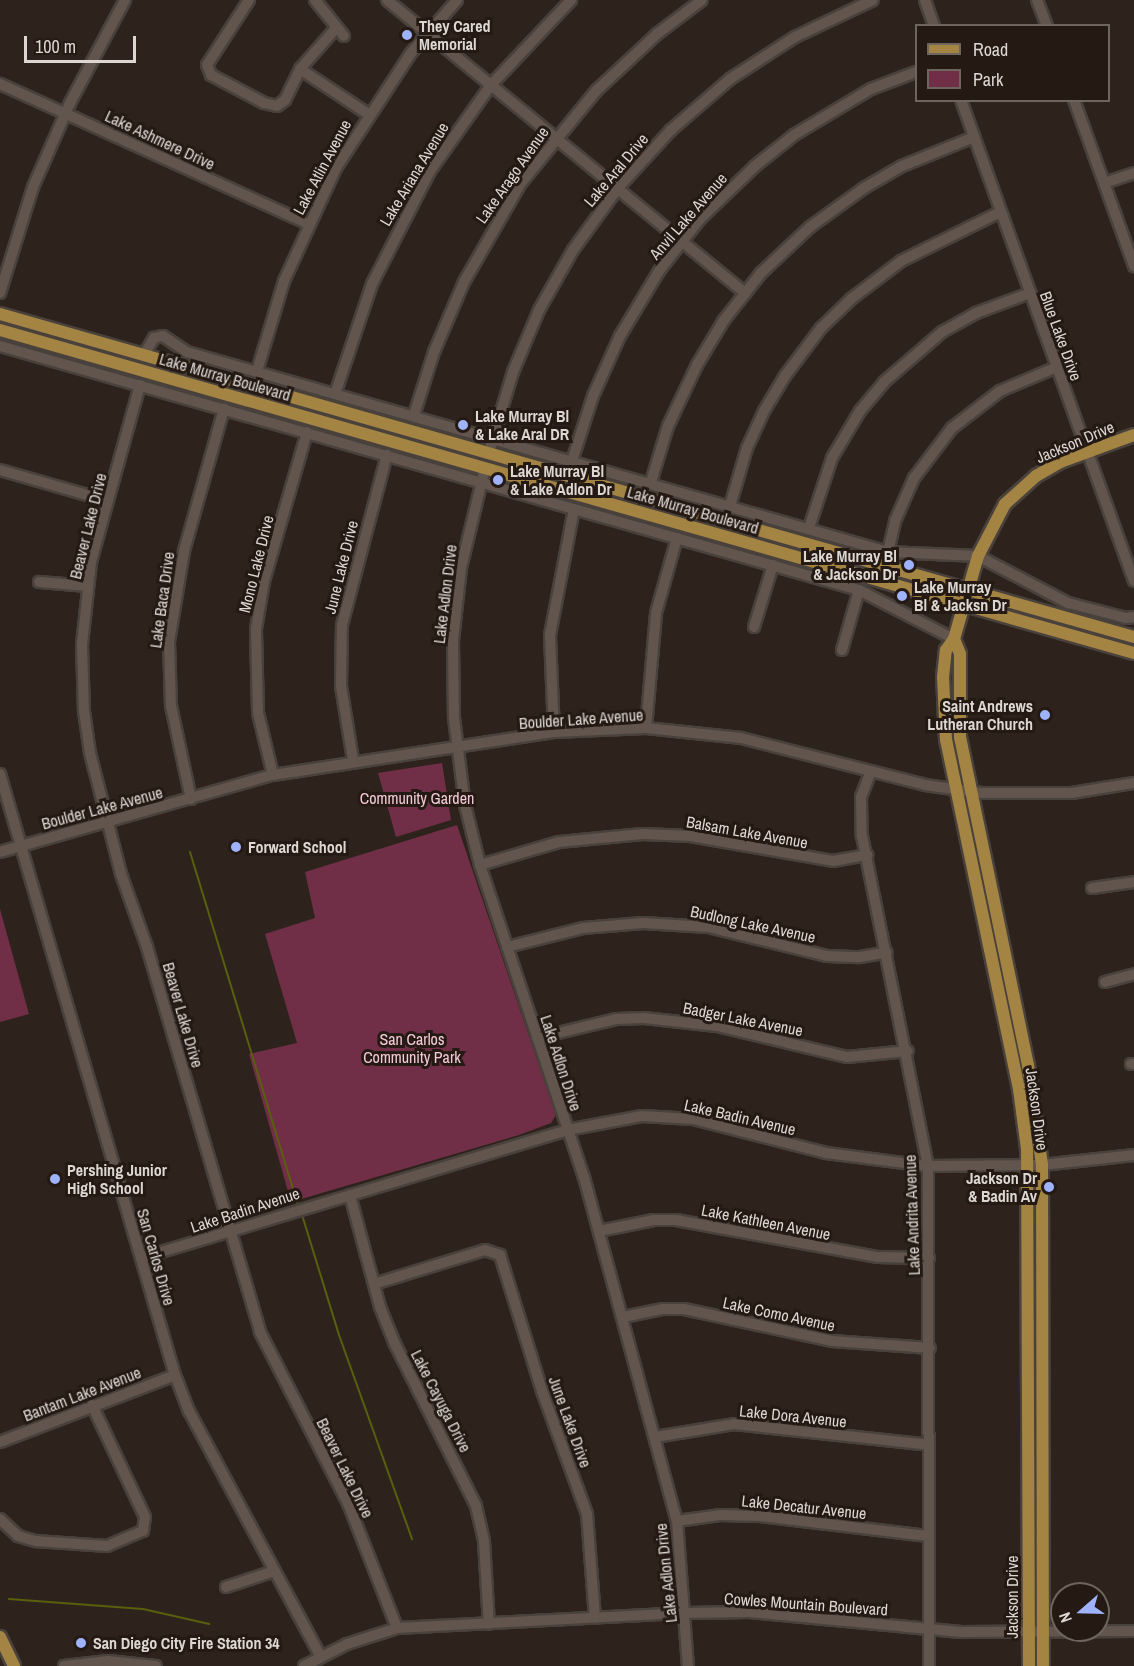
<!DOCTYPE html>
<style>
body{margin:0}
#map{position:relative;width:1134px;height:1666px;overflow:hidden;background:#2d231c;font-family:"Archivo Narrow",sans-serif}
div>[style]{position:absolute}
[style*='--x']{left:calc(var(--x)*1px);top:calc(var(--y)*1px);width:calc(var(--w)*1px);rotate:calc(var(--a)*1deg)}
.green>*{inset:0;background:#702f47}
.stream>*{height:2px;margin:-1px;padding:0 1px;transform-origin:1px;border-radius:1px;background:#595f0e}
.roads{filter:drop-shadow(2px 0 #49413c) drop-shadow(-2px 0 #49413c) drop-shadow(0 2px #49413c) drop-shadow(0 -2px #49413c)}
.minor>*{height:10px;margin:-5px;padding:0 5px;transform-origin:5px;border-radius:5px;background:#61554d}
.major>*{height:12px;margin:-6px;padding:0 6px;transform-origin:6px;border-radius:6px;background:#a48442}
.dots>*{width:16px;height:16px;translate:-50% -50%;box-sizing:border-box;border:3px solid #241a13;border-radius:50%}
span{translate:-50% -50%;white-space:nowrap;text-align:center;line-height:1.15;-webkit-text-stroke:6px #241a13;paint-order:stroke}
.poi-label{font-size:16px;color:#ddd6d1;font-weight:700}
.left{translate:0 -50%;text-align:left}
.right{translate:-100% -50%;text-align:right}
.street-label{font-size:16px;color:#ddd6d1}
.park-label{font-size:16px;color:#f5cad7}
.legend{position:absolute;left:915px;top:24px;width:195px;height:78px;box-sizing:border-box;background:#241a13;border:2px solid #6e655f;margin:0;padding:8px 10px;list-style:none;font-size:18px;color:#ddd6d1}
.legend li{display:flex;align-items:center;gap:12px;height:30px}
.legend b{width:30px;border:2px solid #6e655f}
.north{position:absolute;left:1050px;top:1582px;width:60px;height:60px;box-sizing:border-box;background:#241a13;border:2px solid #6e655f;border-radius:50%;rotate:250deg;font-size:16px;font-weight:700;line-height:24px;text-align:center;color:#ddd6d1}
.north::after{content:'';display:block;margin:auto;width:21px;height:27px;background:#9fb3fd;clip-path:polygon(50% 0,100% 100%,50% 72%,0 100%)}
.scale{position:absolute;left:24px;top:36px;width:112px;height:27px;box-sizing:border-box;border:3px solid #ddd6d1;border-top:0;padding-left:8px;font-size:18px;line-height:21px;white-space:nowrap;color:#ddd6d1;-webkit-text-stroke:4px #241a13;paint-order:stroke}
</style>
<div id="map">
<div class="green">
<i style="clip-path:polygon(442px 763px,451px 820px,396px 837px,378px 773px)"></i>
<i style="clip-path:polygon(457px 825px,556px 1115px,551px 1123px,519px 1135px,291px 1202px,249px 1054px,297px 1043px,265px 934px,315px 918px,305px 872px)"></i>
<i style="clip-path:polygon(0 909px,29px 1014px,0 1022px)"></i>
</div>
<div class="stream">
<i style="--x:190;--y:852;--w:369;--a:73"></i>
<i style="--x:303;--y:1218;--w:122;--a:72.9"></i>
<i style="--x:339;--y:1335;--w:217;--a:70.3"></i>
<i style="--x:9;--y:1599;--w:134;--a:4.3"></i>
<i style="--x:143;--y:1609;--w:68;--a:12.8"></i>
</div>
<div class="roads">
<div class="minor">
<i style="--x:249;--y:0;--w:77;--a:122.9"></i>
<i style="--x:207;--y:65;--w:11;--a:68"></i>
<i style="--x:211;--y:75;--w:60;--a:27.8"></i>
<i style="--x:264;--y:103;--w:13;--a:13"></i>
<i style="--x:277;--y:106;--w:10;--a:-37"></i>
<i style="--x:285;--y:100;--w:34;--a:-64"></i>
<i style="--x:300;--y:69;--w:55;--a:-48.7"></i>
<i style="--x:315;--y:0;--w:46;--a:51.1"></i>
<i style="--x:387;--y:0;--w:463;--a:39.3"></i>
<i style="--x:925;--y:0;--w:28;--a:71"></i>
<i style="--x:1037;--y:0;--w:28;--a:69"></i>
<i style="--x:300;--y:69;--w:82;--a:33.5"></i>
<i style="--x:0;--y:84;--w:338;--a:24.4"></i>
<i style="--x:961;--y:100;--w:511;--a:70.22"></i>
<i style="--x:1074;--y:100;--w:177;--a:70.1"></i>
<i style="--x:1104;--y:183;--w:32;--a:-18"></i>
<i style="--x:0;--y:293;--w:111;--a:-72.7"></i>
<i style="--x:33;--y:187;--w:92;--a:-66.2"></i>
<i style="--x:70;--y:103;--w:117;--a:-61.9"></i>
<i style="--x:0;--y:346;--w:893;--a:15.86"></i>
<i style="--x:859;--y:590;--w:107;--a:27.3"></i>
<i style="--x:144;--y:355;--w:20;--a:-60"></i>
<i style="--x:154;--y:338;--w:9;--a:-13"></i>
<i style="--x:163;--y:336;--w:29;--a:34"></i>
<i style="--x:187;--y:352;--w:729;--a:15.92"></i>
<i style="--x:888;--y:552;--w:90;--a:2.5"></i>
<i style="--x:978;--y:556;--w:102;--a:27.6"></i>
<i style="--x:1068;--y:603;--w:60;--a:14.5"></i>
<i style="--x:1126;--y:618;--w:8;--a:-7"></i>
<i style="--x:257;--y:371;--w:94;--a:-73.3"></i>
<i style="--x:284;--y:281;--w:124;--a:-65.3"></i>
<i style="--x:336;--y:168;--w:137;--a:-56.9"></i>
<i style="--x:411;--y:53;--w:70;--a:-49"></i>
<i style="--x:140;--y:385;--w:184;--a:105.5"></i>
<i style="--x:91;--y:562;--w:83;--a:96.2"></i>
<i style="--x:82;--y:645;--w:66;--a:88.3"></i>
<i style="--x:84;--y:711;--w:42;--a:81.9"></i>
<i style="--x:90;--y:753;--w:125;--a:75.6"></i>
<i style="--x:121;--y:874;--w:77;--a:70.4"></i>
<i style="--x:147;--y:947;--w:401;--a:73.6"></i>
<i style="--x:260;--y:1332;--w:192;--a:62.8"></i>
<i style="--x:348;--y:1503;--w:134;--a:68.6"></i>
<i style="--x:335;--y:394;--w:116;--a:-71.4"></i>
<i style="--x:372;--y:284;--w:127;--a:-62.8"></i>
<i style="--x:430;--y:171;--w:105;--a:-54.7"></i>
<i style="--x:491;--y:85;--w:117;--a:-46.7"></i>
<i style="--x:414;--y:415;--w:66;--a:-72.4"></i>
<i style="--x:434;--y:352;--w:76;--a:-66.8"></i>
<i style="--x:464;--y:282;--w:114;--a:-60.1"></i>
<i style="--x:521;--y:183;--w:119;--a:-50.8"></i>
<i style="--x:596;--y:91;--w:83;--a:-43.1"></i>
<i style="--x:657;--y:34;--w:56;--a:-37.1"></i>
<i style="--x:489;--y:452;--w:84;--a:-73.3"></i>
<i style="--x:513;--y:372;--w:67;--a:-67.2"></i>
<i style="--x:539;--y:310;--w:69;--a:-60.5"></i>
<i style="--x:573;--y:250;--w:77;--a:-54"></i>
<i style="--x:618;--y:188;--w:79;--a:-47.6"></i>
<i style="--x:671;--y:130;--w:78;--a:-40.8"></i>
<i style="--x:730;--y:79;--w:77;--a:-32.9"></i>
<i style="--x:795;--y:37;--w:86;--a:-25.4"></i>
<i style="--x:572;--y:461;--w:68;--a:-72.1"></i>
<i style="--x:593;--y:396;--w:66;--a:-65.8"></i>
<i style="--x:620;--y:336;--w:76;--a:-59"></i>
<i style="--x:659;--y:271;--w:66;--a:-51.7"></i>
<i style="--x:700;--y:219;--w:76;--a:-43.9"></i>
<i style="--x:755;--y:166;--w:50;--a:-38.5"></i>
<i style="--x:794;--y:135;--w:90;--a:-30.9"></i>
<i style="--x:871;--y:89;--w:48;--a:-20.7"></i>
<i style="--x:485;--y:468;--w:103;--a:103.5"></i>
<i style="--x:461;--y:568;--w:72;--a:96.3"></i>
<i style="--x:453;--y:640;--w:78;--a:89.3"></i>
<i style="--x:454;--y:718;--w:88;--a:82.8"></i>
<i style="--x:465;--y:805;--w:62;--a:76"></i>
<i style="--x:480;--y:865;--w:329;--a:71.6"></i>
<i style="--x:584;--y:1177;--w:356;--a:74.9"></i>
<i style="--x:677;--y:1521;--w:145;--a:85.7"></i>
<i style="--x:0;--y:470;--w:112;--a:16"></i>
<i style="--x:651;--y:482;--w:59;--a:-73.1"></i>
<i style="--x:668;--y:426;--w:68;--a:-64.6"></i>
<i style="--x:697;--y:365;--w:52;--a:-59"></i>
<i style="--x:724;--y:320;--w:60;--a:-51.8"></i>
<i style="--x:761;--y:273;--w:67;--a:-43.2"></i>
<i style="--x:810;--y:227;--w:67;--a:-35.8"></i>
<i style="--x:864;--y:188;--w:44;--a:-30.1"></i>
<i style="--x:902;--y:166;--w:78;--a:-21.9"></i>
<i style="--x:730;--y:506;--w:60;--a:-73.7"></i>
<i style="--x:747;--y:448;--w:41;--a:-65.3"></i>
<i style="--x:764;--y:411;--w:41;--a:-59"></i>
<i style="--x:785;--y:376;--w:60;--a:-53.1"></i>
<i style="--x:821;--y:328;--w:42;--a:-44"></i>
<i style="--x:851;--y:299;--w:63;--a:-37.2"></i>
<i style="--x:901;--y:261;--w:110;--a:-26.3"></i>
<i style="--x:809;--y:528;--w:74;--a:-71.8"></i>
<i style="--x:832;--y:458;--w:55;--a:-59.2"></i>
<i style="--x:860;--y:411;--w:38;--a:-50"></i>
<i style="--x:884;--y:382;--w:77;--a:-40.8"></i>
<i style="--x:942;--y:332;--w:39;--a:-29"></i>
<i style="--x:976;--y:313;--w:58;--a:-20.3"></i>
<i style="--x:888;--y:552;--w:32;--a:-77"></i>
<i style="--x:895;--y:521;--w:47;--a:-66.2"></i>
<i style="--x:914;--y:478;--w:63;--a:-52.8"></i>
<i style="--x:952;--y:428;--w:61;--a:-37.6"></i>
<i style="--x:1000;--y:391;--w:62;--a:-22.8"></i>
<i style="--x:39;--y:582;--w:49;--a:4.7"></i>
<i style="--x:754;--y:627;--w:65;--a:-73"></i>
<i style="--x:842;--y:650;--w:62;--a:-74.2"></i>
<i style="--x:646;--y:728;--w:115;--a:-85"></i>
<i style="--x:656;--y:613;--w:78;--a:-74.4"></i>
<i style="--x:554;--y:732;--w:97;--a:-92.4"></i>
<i style="--x:550;--y:635;--w:128;--a:-79.2"></i>
<i style="--x:353;--y:760;--w:75;--a:-99.2"></i>
<i style="--x:341;--y:686;--w:61;--a:-89.1"></i>
<i style="--x:342;--y:625;--w:176;--a:-75.2"></i>
<i style="--x:871;--y:771;--w:28;--a:111"></i>
<i style="--x:861;--y:797;--w:39;--a:89"></i>
<i style="--x:862;--y:836;--w:337;--a:78.7"></i>
<i style="--x:928;--y:1166;--w:500;--a:89.89"></i>
<i style="--x:0;--y:774;--w:626;--a:73.77"></i>
<i style="--x:175;--y:1375;--w:39;--a:69"></i>
<i style="--x:189;--y:1411;--w:279;--a:61.8"></i>
<i style="--x:273;--y:775;--w:64;--a:-103.6"></i>
<i style="--x:258;--y:713;--w:84;--a:-91.4"></i>
<i style="--x:256;--y:629;--w:49;--a:-80.5"></i>
<i style="--x:264;--y:581;--w:155;--a:-73.9"></i>
<i style="--x:191;--y:799;--w:95;--a:-102.1"></i>
<i style="--x:171;--y:706;--w:64;--a:-91.8"></i>
<i style="--x:169;--y:642;--w:92;--a:-80.6"></i>
<i style="--x:184;--y:551;--w:148;--a:-74.3"></i>
<i style="--x:0;--y:852;--w:284;--a:-15.8"></i>
<i style="--x:273;--y:775;--w:284;--a:-8.7"></i>
<i style="--x:554;--y:732;--w:92;--a:-2.5"></i>
<i style="--x:646;--y:728;--w:96;--a:6"></i>
<i style="--x:741;--y:738;--w:190;--a:14.3"></i>
<i style="--x:925;--y:785;--w:57;--a:8.1"></i>
<i style="--x:981;--y:793;--w:91;--a:0"></i>
<i style="--x:1072;--y:793;--w:63;--a:-9.2"></i>
<i style="--x:480;--y:865;--w:82;--a:-16.2"></i>
<i style="--x:559;--y:842;--w:84;--a:-5.4"></i>
<i style="--x:643;--y:834;--w:47;--a:2.4"></i>
<i style="--x:690;--y:836;--w:145;--a:9.9"></i>
<i style="--x:833;--y:861;--w:35;--a:-10"></i>
<i style="--x:1092;--y:888;--w:42;--a:-8.1"></i>
<i style="--x:507;--y:947;--w:78;--a:-14"></i>
<i style="--x:583;--y:928;--w:60;--a:-4.8"></i>
<i style="--x:643;--y:923;--w:65;--a:3.5"></i>
<i style="--x:708;--y:927;--w:122;--a:13.7"></i>
<i style="--x:827;--y:956;--w:33;--a:2"></i>
<i style="--x:860;--y:957;--w:27;--a:-10"></i>
<i style="--x:1105;--y:982;--w:30;--a:-15"></i>
<i style="--x:537;--y:1038;--w:81;--a:-13.5"></i>
<i style="--x:616;--y:1019;--w:28;--a:-2"></i>
<i style="--x:644;--y:1018;--w:73;--a:6.3"></i>
<i style="--x:717;--y:1026;--w:134;--a:13.4"></i>
<i style="--x:847;--y:1057;--w:61;--a:-5.6"></i>
<i style="--x:1131;--y:1064;--w:3;--a:0"></i>
<i style="--x:350;--y:1195;--w:116;--a:75"></i>
<i style="--x:380;--y:1307;--w:40;--a:68"></i>
<i style="--x:395;--y:1344;--w:181;--a:63.4"></i>
<i style="--x:476;--y:1506;--w:36;--a:77"></i>
<i style="--x:484;--y:1541;--w:83;--a:86.6"></i>
<i style="--x:599;--y:1231;--w:56;--a:-11.3"></i>
<i style="--x:654;--y:1220;--w:22;--a:0"></i>
<i style="--x:676;--y:1220;--w:204;--a:10.4"></i>
<i style="--x:877;--y:1257;--w:52;--a:1.1"></i>
<i style="--x:141;--y:1258;--w:445;--a:-16.7"></i>
<i style="--x:567;--y:1130;--w:76;--a:-10.6"></i>
<i style="--x:642;--y:1116;--w:51;--a:3.4"></i>
<i style="--x:693;--y:1119;--w:137;--a:14.3"></i>
<i style="--x:826;--y:1153;--w:103;--a:7.3"></i>
<i style="--x:928;--y:1166;--w:114;--a:-0.5"></i>
<i style="--x:1042;--y:1165;--w:93;--a:-6.2"></i>
<i style="--x:374;--y:1284;--w:116;--a:-17"></i>
<i style="--x:485;--y:1250;--w:16;--a:18"></i>
<i style="--x:500;--y:1255;--w:142;--a:72.8"></i>
<i style="--x:542;--y:1391;--w:131;--a:69.9"></i>
<i style="--x:587;--y:1514;--w:104;--a:85.6"></i>
<i style="--x:623;--y:1317;--w:41;--a:-11.3"></i>
<i style="--x:663;--y:1309;--w:21;--a:0"></i>
<i style="--x:684;--y:1309;--w:151;--a:12.2"></i>
<i style="--x:832;--y:1341;--w:98;--a:4.1"></i>
<i style="--x:655;--y:1437;--w:80;--a:-9.3"></i>
<i style="--x:734;--y:1424;--w:196;--a:6.1"></i>
<i style="--x:0;--y:1442;--w:187;--a:-20.9"></i>
<i style="--x:0;--y:1519;--w:25;--a:43"></i>
<i style="--x:18;--y:1536;--w:19;--a:16"></i>
<i style="--x:36;--y:1541;--w:71;--a:4"></i>
<i style="--x:107;--y:1546;--w:39;--a:-23"></i>
<i style="--x:143;--y:1531;--w:14;--a:-82"></i>
<i style="--x:145;--y:1517;--w:124;--a:-115.3"></i>
<i style="--x:677;--y:1521;--w:43;--a:-7.9"></i>
<i style="--x:720;--y:1515;--w:40;--a:1.4"></i>
<i style="--x:760;--y:1516;--w:169;--a:6.8"></i>
<i style="--x:226;--y:1587;--w:51;--a:-18.4"></i>
<i style="--x:64;--y:1666;--w:44;--a:-6.5"></i>
<i style="--x:108;--y:1661;--w:48;--a:5.9"></i>
<i style="--x:304;--y:1666;--w:48;--a:-27.1"></i>
<i style="--x:347;--y:1644;--w:52;--a:-17.7"></i>
<i style="--x:397;--y:1628;--w:289;--a:-3"></i>
<i style="--x:686;--y:1613;--w:63;--a:-0.9"></i>
<i style="--x:749;--y:1612;--w:213;--a:5.4"></i>
<i style="--x:961;--y:1632;--w:173;--a:-0.3"></i>
</div>
<div class="major">
<i style="--x:0;--y:314;--w:1179;--a:15.9"></i>
<i style="--x:0;--y:330;--w:1179;--a:15.9"></i>
<i style="--x:954;--y:639;--w:16;--a:68"></i>
<i style="--x:960;--y:654;--w:83;--a:90"></i>
<i style="--x:960;--y:737;--w:335;--a:78.3"></i>
<i style="--x:1028;--y:1065;--w:101;--a:82"></i>
<i style="--x:1042;--y:1165;--w:501;--a:89.89"></i>
<i style="--x:0;--y:1637;--w:32;--a:64"></i>
<i style="--x:1029;--y:1666;--w:517;--a:-90.22"></i>
<i style="--x:1027;--y:1149;--w:61;--a:-97.6"></i>
<i style="--x:1019;--y:1089;--w:357;--a:-101.8"></i>
<i style="--x:946;--y:740;--w:63;--a:-92.7"></i>
<i style="--x:943;--y:677;--w:27;--a:-84"></i>
<i style="--x:946;--y:650;--w:14;--a:-54"></i>
<i style="--x:954;--y:639;--w:86;--a:-73.9"></i>
<i style="--x:978;--y:556;--w:59;--a:-62.6"></i>
<i style="--x:1005;--y:504;--w:42;--a:-42.1"></i>
<i style="--x:1036;--y:476;--w:28;--a:-30"></i>
<i style="--x:1060;--y:462;--w:79;--a:-20"></i>
</div>
</div>
<div class="dots">
<i style="left:407px;top:35px;background:#9fb3fd"></i>
<i style="left:463px;top:425px;background:#9fb3fd"></i>
<i style="left:498px;top:480px;background:#9fb3fd"></i>
<i style="left:909px;top:565px;background:#9fb3fd"></i>
<i style="left:902px;top:596px;background:#9fb3fd"></i>
<i style="left:1045px;top:715px;background:#9fb3fd"></i>
<i style="left:236px;top:847px;background:#9fb3fd"></i>
<i style="left:55px;top:1179px;background:#9fb3fd"></i>
<i style="left:1049px;top:1187px;background:#9fb3fd"></i>
<i style="left:81px;top:1643px;background:#9fb3fd"></i>
</div>
<div class="poi-label">
<span class="left" style="left:419px;top:35px">They Cared<br>Memorial</span>
<span class="left" style="left:475px;top:425px">Lake Murray Bl<br>&amp; Lake Aral DR</span>
<span class="left" style="left:510px;top:480px">Lake Murray Bl<br>&amp; Lake Adlon Dr</span>
<span class="right" style="left:897px;top:565px">Lake Murray Bl<br>&amp; Jackson Dr</span>
<span class="left" style="left:914px;top:596px">Lake Murray<br>Bl &amp; Jacksn Dr</span>
<span class="right" style="left:1033px;top:715px">Saint Andrews<br>Lutheran Church</span>
<span class="left" style="left:248px;top:847px">Forward School</span>
<span class="left" style="left:67px;top:1179px">Pershing Junior<br>High School</span>
<span class="right" style="left:1037px;top:1187px">Jackson Dr<br>&amp; Badin Av</span>
<span class="left" style="left:93px;top:1643px">San Diego City Fire Station 34</span>
</div>
<div class="street-label">
<span style="left:160px;top:140px;rotate:25deg">Lake Ashmere Drive</span>
<span style="left:322px;top:167px;rotate:-62deg">Lake Atlin Avenue</span>
<span style="left:616px;top:170px;rotate:-50deg">Lake Aral Drive</span>
<span style="left:414px;top:174px;rotate:-59deg">Lake Ariana Avenue</span>
<span style="left:512px;top:175px;rotate:-55deg">Lake Arago Avenue</span>
<span style="left:688px;top:216px;rotate:-49deg">Anvil Lake Avenue</span>
<span style="left:1061px;top:336px;rotate:70deg">Blue Lake Drive</span>
<span style="left:225px;top:377px;rotate:16deg">Lake Murray Boulevard</span>
<span style="left:1075px;top:442px;rotate:-23deg">Jackson Drive</span>
<span style="left:693px;top:510px;rotate:16deg">Lake Murray Boulevard</span>
<span style="left:88px;top:526px;rotate:-76deg">Beaver Lake Drive</span>
<span style="left:256px;top:564px;rotate:-76deg">Mono Lake Drive</span>
<span style="left:341px;top:567px;rotate:-76deg">June Lake Drive</span>
<span style="left:445px;top:594px;rotate:-83deg">Lake Adlon Drive</span>
<span style="left:162px;top:600px;rotate:-82deg">Lake Baca Drive</span>
<span style="left:581px;top:719px;rotate:-4deg">Boulder Lake Avenue</span>
<span style="left:102px;top:808px;rotate:-15deg">Boulder Lake Avenue</span>
<span style="left:747px;top:832px;rotate:10deg">Balsam Lake Avenue</span>
<span style="left:753px;top:924px;rotate:12deg">Budlong Lake Avenue</span>
<span style="left:183px;top:1015px;rotate:74deg">Beaver Lake Drive</span>
<span style="left:743px;top:1019px;rotate:11deg">Badger Lake Avenue</span>
<span style="left:561px;top:1063px;rotate:72deg">Lake Adlon Drive</span>
<span style="left:1037px;top:1109px;rotate:82deg">Jackson Drive</span>
<span style="left:740px;top:1117px;rotate:13deg">Lake Badin Avenue</span>
<span style="left:245px;top:1210px;rotate:-18deg">Lake Badin Avenue</span>
<span style="left:912px;top:1215px;rotate:-92deg">Lake Andrita Avenue</span>
<span style="left:766px;top:1222px;rotate:11deg">Lake Kathleen Avenue</span>
<span style="left:156px;top:1257px;rotate:74deg">San Carlos Drive</span>
<span style="left:779px;top:1314px;rotate:12deg">Lake Como Avenue</span>
<span style="left:82px;top:1394px;rotate:-21deg">Bantam Lake Avenue</span>
<span style="left:441px;top:1401px;rotate:63deg">Lake Cayuga Drive</span>
<span style="left:793px;top:1416px;rotate:6deg">Lake Dora Avenue</span>
<span style="left:570px;top:1422px;rotate:70deg">June Lake Drive</span>
<span style="left:345px;top:1468px;rotate:64deg">Beaver Lake Drive</span>
<span style="left:804px;top:1507px;rotate:6deg">Lake Decatur Avenue</span>
<span style="left:666px;top:1573px;rotate:-96deg">Lake Adlon Drive</span>
<span style="left:1012px;top:1597px;rotate:-90deg">Jackson Drive</span>
<span style="left:806px;top:1604px;rotate:4deg">Cowles Mountain Boulevard</span>
</div>
<div class="park-label">
<span style="left:417px;top:798px">Community Garden</span>
<span style="left:412px;top:1048px">San Carlos<br>Community Park</span>
</div>
<ul class="legend">
<li><b style="height:8px;background:#a48442"></b>Road</li>
<li><b style="height:16px;background:#702f47"></b>Park</li>
</ul>
<div class="north">N</div>
<div class="scale">100 m</div>
</div>
